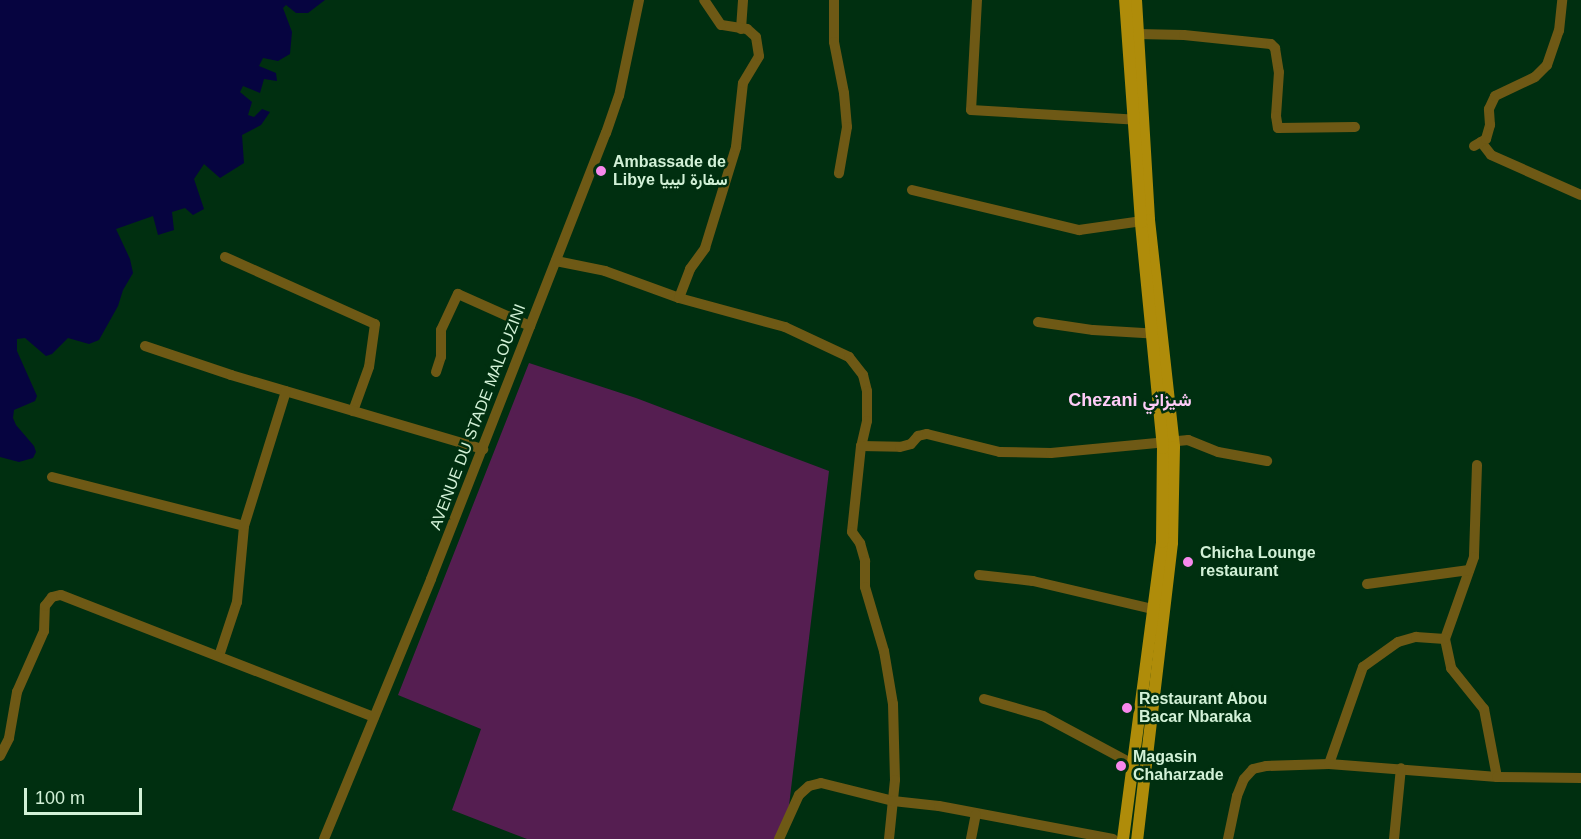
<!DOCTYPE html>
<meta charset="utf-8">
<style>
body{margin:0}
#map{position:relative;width:1581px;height:839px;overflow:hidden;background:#002f10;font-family:Arial,Vazirmatn,sans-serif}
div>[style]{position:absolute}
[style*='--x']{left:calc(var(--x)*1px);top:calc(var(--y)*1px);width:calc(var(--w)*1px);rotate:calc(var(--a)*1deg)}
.green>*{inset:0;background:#551e51}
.water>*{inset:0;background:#060440}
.minor>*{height:10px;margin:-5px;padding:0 5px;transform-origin:5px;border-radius:5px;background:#6e5915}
.major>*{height:12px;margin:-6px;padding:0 6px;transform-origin:6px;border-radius:6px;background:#af8c0a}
.dots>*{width:16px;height:16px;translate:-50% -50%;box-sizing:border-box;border:3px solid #002f10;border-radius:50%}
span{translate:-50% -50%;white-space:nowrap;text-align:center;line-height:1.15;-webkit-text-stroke:5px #002f10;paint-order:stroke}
.poi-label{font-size:16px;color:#d2f1d7;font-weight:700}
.left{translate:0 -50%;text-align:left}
.street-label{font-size:16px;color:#d2f1d7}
.neighbourhood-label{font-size:18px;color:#ffccf8;font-weight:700}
.scale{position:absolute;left:24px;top:788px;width:118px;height:27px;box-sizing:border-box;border:3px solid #d2f1d7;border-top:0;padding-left:8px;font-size:18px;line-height:21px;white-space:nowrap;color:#d2f1d7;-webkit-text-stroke:4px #002f10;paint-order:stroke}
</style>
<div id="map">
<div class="green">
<i style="clip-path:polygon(529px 363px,636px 398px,829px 471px,788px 814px,778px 839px,527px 839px,452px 810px,481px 729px,398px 695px)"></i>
</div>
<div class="water">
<i style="clip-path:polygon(0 0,325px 0,308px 13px,296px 13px,286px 5px,283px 8px,292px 32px,290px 54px,278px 61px,263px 58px,259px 66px,276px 73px,277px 81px,264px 79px,260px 93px,243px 86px,240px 92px,252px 102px,248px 115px,254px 117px,262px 109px,270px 112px,261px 125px,242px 135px,244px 163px,220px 178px,204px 164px,194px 179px,204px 209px,193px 215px,185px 208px,172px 212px,174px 230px,158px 235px,153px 216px,116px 229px,130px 259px,133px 273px,123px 290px,118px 306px,99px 340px,89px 344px,68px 338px,52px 354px,46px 356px,25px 338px,17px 339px,17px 351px,37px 396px,35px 401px,14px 410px,13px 418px,16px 425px,34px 446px,36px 452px,33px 458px,19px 462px,0 457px)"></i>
</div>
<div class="minor">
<i style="--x:834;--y:0;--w:42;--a:90"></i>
<i style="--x:834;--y:42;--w:52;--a:78.9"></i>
<i style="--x:844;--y:93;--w:34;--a:85"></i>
<i style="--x:847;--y:127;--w:47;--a:99.9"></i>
<i style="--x:977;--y:0;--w:110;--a:93.1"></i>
<i style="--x:971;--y:110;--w:170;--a:3.4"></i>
<i style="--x:741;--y:29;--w:29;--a:-86"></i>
<i style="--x:1137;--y:34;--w:47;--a:1.2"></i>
<i style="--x:1184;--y:35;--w:87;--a:5.9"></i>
<i style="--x:1271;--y:44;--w:6;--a:45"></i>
<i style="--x:1275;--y:48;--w:24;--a:81"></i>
<i style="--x:1279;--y:72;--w:44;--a:93.9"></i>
<i style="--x:1276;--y:116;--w:12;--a:81"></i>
<i style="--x:1278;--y:128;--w:77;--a:-0.7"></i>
<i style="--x:1481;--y:142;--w:16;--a:52"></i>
<i style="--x:1491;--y:155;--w:98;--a:24"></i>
<i style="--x:1474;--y:146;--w:14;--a:-30"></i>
<i style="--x:1486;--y:139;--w:15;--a:-74"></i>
<i style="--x:1490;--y:125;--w:16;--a:-94"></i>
<i style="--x:1489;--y:109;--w:14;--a:-65"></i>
<i style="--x:1495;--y:96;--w:44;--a:-25.4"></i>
<i style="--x:1535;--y:77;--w:17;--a:-45"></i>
<i style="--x:1547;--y:65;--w:36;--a:-71"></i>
<i style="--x:1559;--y:31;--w:31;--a:-84"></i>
<i style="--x:912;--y:190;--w:172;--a:13.5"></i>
<i style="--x:1079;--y:230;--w:71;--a:-8.1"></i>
<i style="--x:225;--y:257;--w:164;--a:24.1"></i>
<i style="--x:375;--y:324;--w:43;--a:97.9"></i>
<i style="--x:369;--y:367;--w:47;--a:110"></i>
<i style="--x:556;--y:261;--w:50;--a:11.5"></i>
<i style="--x:605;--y:271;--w:79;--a:20"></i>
<i style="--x:679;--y:298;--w:110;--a:15.3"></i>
<i style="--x:785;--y:327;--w:71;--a:25.1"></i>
<i style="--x:849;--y:357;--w:23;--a:52"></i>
<i style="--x:863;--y:375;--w:16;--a:76"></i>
<i style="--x:867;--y:391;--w:30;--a:90"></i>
<i style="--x:867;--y:421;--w:26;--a:103"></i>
<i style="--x:861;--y:446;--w:86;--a:96"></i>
<i style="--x:852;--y:532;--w:14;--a:54"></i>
<i style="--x:860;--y:543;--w:19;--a:74"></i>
<i style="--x:865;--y:561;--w:26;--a:90"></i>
<i style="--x:865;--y:587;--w:67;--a:73.5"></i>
<i style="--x:884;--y:651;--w:54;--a:80.4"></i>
<i style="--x:893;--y:704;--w:76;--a:88.5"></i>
<i style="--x:895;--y:780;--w:59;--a:95.8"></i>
<i style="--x:679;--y:298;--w:31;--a:-69"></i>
<i style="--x:690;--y:269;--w:26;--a:-54"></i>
<i style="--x:705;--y:248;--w:106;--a:-72.9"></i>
<i style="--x:736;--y:147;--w:64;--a:-83.8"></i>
<i style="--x:743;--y:83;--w:31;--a:-59"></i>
<i style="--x:759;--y:56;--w:19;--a:-99"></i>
<i style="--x:756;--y:37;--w:12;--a:-138"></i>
<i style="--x:747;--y:29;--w:26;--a:-171"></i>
<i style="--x:721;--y:25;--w:30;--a:-124"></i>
<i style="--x:1038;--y:322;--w:56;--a:8.3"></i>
<i style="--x:1093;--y:330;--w:67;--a:3.4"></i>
<i style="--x:145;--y:346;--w:91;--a:18.6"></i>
<i style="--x:231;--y:375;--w:263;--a:16.4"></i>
<i style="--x:436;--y:372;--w:16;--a:-72"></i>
<i style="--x:441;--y:357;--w:27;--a:-90"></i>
<i style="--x:441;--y:330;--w:40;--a:-65"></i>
<i style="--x:458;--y:294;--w:79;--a:24"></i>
<i style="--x:861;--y:446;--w:39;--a:1"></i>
<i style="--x:900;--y:447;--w:11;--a:-15"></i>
<i style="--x:911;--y:444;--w:11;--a:-49"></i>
<i style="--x:918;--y:436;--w:9;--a:-13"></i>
<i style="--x:927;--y:434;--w:75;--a:13.9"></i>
<i style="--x:1000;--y:452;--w:51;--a:1.1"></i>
<i style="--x:1051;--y:453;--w:138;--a:-5.4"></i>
<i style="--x:1188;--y:440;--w:32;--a:22"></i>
<i style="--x:1218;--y:452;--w:50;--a:10.4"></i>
<i style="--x:1477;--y:465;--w:92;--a:91.9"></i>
<i style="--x:1474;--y:557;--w:87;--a:109.5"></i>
<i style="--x:1445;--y:639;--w:30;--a:78"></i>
<i style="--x:1451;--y:668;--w:53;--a:51.2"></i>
<i style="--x:1484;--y:709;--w:69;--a:79.2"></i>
<i style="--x:52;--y:477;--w:198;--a:14.3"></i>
<i style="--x:979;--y:575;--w:54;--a:6.3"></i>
<i style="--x:1033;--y:581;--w:131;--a:13.2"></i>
<i style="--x:1367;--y:584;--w:103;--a:-7.8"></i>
<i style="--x:219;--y:656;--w:57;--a:-71.6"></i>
<i style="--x:237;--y:602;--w:76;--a:-84.7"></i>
<i style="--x:244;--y:526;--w:141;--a:-72.7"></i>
<i style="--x:984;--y:699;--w:61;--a:16.1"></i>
<i style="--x:1043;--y:716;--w:102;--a:28.1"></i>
<i style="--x:0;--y:756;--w:20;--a:-63"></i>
<i style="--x:9;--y:738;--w:47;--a:-80.1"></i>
<i style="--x:17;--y:692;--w:67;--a:-66.1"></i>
<i style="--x:44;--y:631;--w:25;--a:-88"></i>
<i style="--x:45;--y:606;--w:11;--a:-52"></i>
<i style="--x:52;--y:597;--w:9;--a:-13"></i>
<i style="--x:61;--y:595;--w:336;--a:21.3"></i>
<i style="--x:1329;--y:764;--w:103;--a:-70.7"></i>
<i style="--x:1363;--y:667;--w:43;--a:-35.5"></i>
<i style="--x:1398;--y:642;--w:19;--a:-16"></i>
<i style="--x:1416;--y:637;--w:29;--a:4"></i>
<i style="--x:324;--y:839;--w:281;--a:-67.6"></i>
<i style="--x:431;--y:579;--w:479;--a:-68.6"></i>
<i style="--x:606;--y:133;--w:39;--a:-71"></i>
<i style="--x:619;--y:96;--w:98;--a:-78.2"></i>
<i style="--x:779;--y:839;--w:48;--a:-65.6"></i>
<i style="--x:799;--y:795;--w:13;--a:-42"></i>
<i style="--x:809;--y:786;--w:12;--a:-14"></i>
<i style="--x:821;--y:783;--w:74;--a:14"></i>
<i style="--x:893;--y:801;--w:46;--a:6.2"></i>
<i style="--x:939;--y:806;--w:177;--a:10.7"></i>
<i style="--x:971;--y:839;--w:25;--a:-79"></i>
<i style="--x:1228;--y:839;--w:44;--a:-78.2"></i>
<i style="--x:1237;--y:796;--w:18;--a:-68"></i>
<i style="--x:1244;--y:779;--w:13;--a:-48"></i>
<i style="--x:1253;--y:769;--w:13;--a:-13"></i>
<i style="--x:1266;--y:766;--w:63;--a:-1.8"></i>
<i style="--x:1329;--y:764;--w:169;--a:4.4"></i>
<i style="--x:1497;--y:777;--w:84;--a:0.7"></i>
<i style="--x:1394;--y:839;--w:71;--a:-84.4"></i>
</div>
<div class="major">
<i style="--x:1136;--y:0;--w:220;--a:86.6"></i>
<i style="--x:1149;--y:220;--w:228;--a:83.7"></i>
<i style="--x:1174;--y:447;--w:96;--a:91.2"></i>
<i style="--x:1172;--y:543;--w:298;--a:96.7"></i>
<i style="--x:1123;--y:839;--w:300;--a:-82.5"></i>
<i style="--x:1162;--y:542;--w:94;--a:-89.4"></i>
<i style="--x:1163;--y:448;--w:227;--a:-95.6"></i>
<i style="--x:1141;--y:222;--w:223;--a:-94.1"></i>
</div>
<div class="dots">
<i style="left:601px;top:171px;background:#f788ec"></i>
<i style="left:1188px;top:562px;background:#f788ec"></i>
<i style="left:1127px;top:708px;background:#f788ec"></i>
<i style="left:1121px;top:766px;background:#f788ec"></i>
</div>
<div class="poi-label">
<span class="left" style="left:613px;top:171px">Ambassade de<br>Libye سفارة ليبيا</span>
<span class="left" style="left:1200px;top:562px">Chicha Lounge<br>restaurant</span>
<span class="left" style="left:1139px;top:708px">Restaurant Abou<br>Bacar Nbaraka</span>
<span class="left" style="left:1133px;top:766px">Magasin<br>Chaharzade</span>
</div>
<div class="street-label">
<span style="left:478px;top:417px;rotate:-69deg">AVENUE DU STADE MALOUZINI</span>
</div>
<div class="neighbourhood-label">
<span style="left:1130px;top:400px">Chezani شيزاني</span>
</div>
<div class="scale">100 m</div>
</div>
